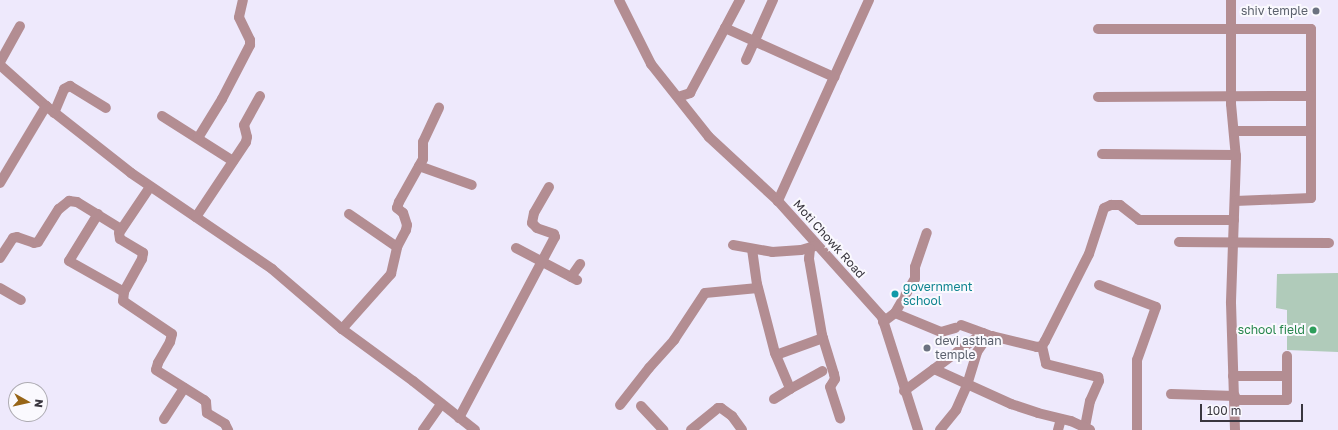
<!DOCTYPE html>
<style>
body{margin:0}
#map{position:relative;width:1338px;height:430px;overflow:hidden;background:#eee9fc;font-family:"Golos Text",sans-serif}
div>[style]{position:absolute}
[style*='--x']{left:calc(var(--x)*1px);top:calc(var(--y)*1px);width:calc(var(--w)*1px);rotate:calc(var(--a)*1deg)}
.green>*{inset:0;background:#b0cbba}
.minor>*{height:10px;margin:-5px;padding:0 5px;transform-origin:5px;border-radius:5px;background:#b38d92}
.dots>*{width:11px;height:11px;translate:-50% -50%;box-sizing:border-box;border:2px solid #faf9fe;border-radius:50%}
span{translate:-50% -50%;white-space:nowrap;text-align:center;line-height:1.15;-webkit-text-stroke:4px #faf9fe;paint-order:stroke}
.worship-label{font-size:12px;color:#5b616d}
.right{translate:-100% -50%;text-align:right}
.left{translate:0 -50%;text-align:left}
.street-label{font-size:12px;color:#39363f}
.culture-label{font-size:12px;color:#0d838f}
.leisure-label{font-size:12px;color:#27864d}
.north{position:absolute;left:8px;top:382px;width:40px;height:40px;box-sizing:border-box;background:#faf9fe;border:1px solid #adabb2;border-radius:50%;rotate:98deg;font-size:11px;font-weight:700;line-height:16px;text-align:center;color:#39363f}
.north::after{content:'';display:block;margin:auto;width:14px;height:18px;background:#976518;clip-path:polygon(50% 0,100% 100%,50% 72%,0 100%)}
.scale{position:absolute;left:1200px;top:404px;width:103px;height:18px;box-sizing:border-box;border:2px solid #39363f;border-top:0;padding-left:5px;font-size:12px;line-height:14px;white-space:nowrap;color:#39363f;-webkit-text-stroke:3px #faf9fe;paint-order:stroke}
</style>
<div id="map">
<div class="green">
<i style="clip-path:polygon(1338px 273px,1338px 352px,1287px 350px,1287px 310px,1276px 308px,1277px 274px)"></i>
</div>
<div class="minor">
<i style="--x:619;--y:0;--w:72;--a:63.4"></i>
<i style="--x:651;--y:64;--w:93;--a:51.5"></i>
<i style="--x:709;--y:137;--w:94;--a:42.8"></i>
<i style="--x:869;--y:0;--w:221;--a:114.4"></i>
<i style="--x:778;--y:201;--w:156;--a:48.1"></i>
<i style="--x:882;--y:317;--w:119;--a:72.3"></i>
<i style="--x:1231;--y:0;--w:104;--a:90"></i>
<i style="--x:1231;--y:104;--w:54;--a:84.7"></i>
<i style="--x:1236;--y:158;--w:145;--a:92"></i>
<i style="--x:1231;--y:303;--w:127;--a:88.2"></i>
<i style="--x:725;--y:28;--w:32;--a:-62"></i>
<i style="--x:1098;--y:29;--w:213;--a:0"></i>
<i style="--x:1311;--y:29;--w:169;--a:90"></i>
<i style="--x:1311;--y:198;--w:76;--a:177.7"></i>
<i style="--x:746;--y:60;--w:66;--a:-65.8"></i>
<i style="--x:0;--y:62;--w:41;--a:-60.9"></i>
<i style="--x:0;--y:65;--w:62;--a:41.7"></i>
<i style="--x:46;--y:106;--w:108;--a:38.2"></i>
<i style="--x:131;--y:173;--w:171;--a:34.2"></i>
<i style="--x:272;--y:269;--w:92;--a:40.6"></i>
<i style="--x:342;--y:329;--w:88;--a:36.2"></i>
<i style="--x:413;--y:381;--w:79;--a:38.3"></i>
<i style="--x:678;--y:97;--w:13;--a:-18"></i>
<i style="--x:690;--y:93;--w:74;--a:-61.7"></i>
<i style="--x:725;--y:28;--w:120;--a:24.2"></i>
<i style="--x:1098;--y:97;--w:213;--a:-0.3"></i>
<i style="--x:54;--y:113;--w:26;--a:-67"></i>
<i style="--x:64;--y:89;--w:7;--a:-27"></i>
<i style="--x:70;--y:86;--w:42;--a:31.4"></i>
<i style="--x:162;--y:116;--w:84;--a:32.4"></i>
<i style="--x:1234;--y:131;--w:77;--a:0"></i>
<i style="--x:198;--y:138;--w:46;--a:-58.4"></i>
<i style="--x:222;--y:99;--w:61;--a:-62.6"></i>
<i style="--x:250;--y:45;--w:5;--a:-90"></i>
<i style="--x:250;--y:40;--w:25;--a:-116"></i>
<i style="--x:239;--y:17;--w:17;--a:-77"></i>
<i style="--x:1102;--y:154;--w:134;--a:0.4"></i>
<i style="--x:419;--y:166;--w:56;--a:19.7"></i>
<i style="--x:0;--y:183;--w:90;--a:-59.1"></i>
<i style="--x:150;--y:187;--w:55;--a:124"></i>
<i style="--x:119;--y:233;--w:6;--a:81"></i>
<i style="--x:120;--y:239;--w:27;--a:31"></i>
<i style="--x:143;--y:253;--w:6;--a:99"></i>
<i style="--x:142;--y:259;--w:38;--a:119"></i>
<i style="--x:124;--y:292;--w:9;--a:96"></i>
<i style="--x:123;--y:301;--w:59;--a:34"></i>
<i style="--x:172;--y:334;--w:8;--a:104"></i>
<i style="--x:170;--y:342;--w:24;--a:120"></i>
<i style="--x:158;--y:363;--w:7;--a:106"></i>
<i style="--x:156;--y:370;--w:57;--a:32"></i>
<i style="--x:204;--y:400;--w:3;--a:45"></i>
<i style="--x:206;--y:402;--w:11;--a:85"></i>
<i style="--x:207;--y:413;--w:21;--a:31"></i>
<i style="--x:225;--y:424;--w:7;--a:63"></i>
<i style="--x:98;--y:214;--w:55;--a:121.7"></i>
<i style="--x:69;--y:261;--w:63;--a:29.4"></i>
<i style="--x:349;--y:214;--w:58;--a:34.5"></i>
<i style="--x:196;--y:217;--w:90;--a:-56.3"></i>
<i style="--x:246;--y:142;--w:5;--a:-79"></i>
<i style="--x:247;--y:137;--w:12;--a:-104"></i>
<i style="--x:244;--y:125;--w:33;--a:-61"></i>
<i style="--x:1179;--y:242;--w:150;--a:0.4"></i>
<i style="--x:733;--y:245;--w:40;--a:10"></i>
<i style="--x:772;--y:252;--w:29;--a:-4"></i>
<i style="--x:801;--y:250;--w:15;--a:-16"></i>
<i style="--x:516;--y:248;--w:69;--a:27.7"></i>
<i style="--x:752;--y:249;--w:35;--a:82"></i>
<i style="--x:757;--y:284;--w:71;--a:75.4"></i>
<i style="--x:775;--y:353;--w:39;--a:67"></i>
<i style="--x:790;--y:389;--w:37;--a:-29"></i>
<i style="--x:810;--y:249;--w:10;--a:96"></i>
<i style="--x:809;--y:259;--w:77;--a:80.3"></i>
<i style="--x:822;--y:335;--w:41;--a:72.9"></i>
<i style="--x:834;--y:374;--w:5;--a:79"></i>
<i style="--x:835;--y:379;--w:9;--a:122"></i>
<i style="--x:830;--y:387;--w:33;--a:72"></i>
<i style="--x:0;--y:258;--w:24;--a:-57"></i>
<i style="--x:13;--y:238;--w:4;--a:-14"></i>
<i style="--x:17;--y:237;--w:18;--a:19"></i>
<i style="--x:34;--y:243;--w:4;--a:-14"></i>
<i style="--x:38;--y:242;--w:39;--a:-58"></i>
<i style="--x:59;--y:209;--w:13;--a:-39"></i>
<i style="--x:69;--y:201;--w:8;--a:7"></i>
<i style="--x:77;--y:202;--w:52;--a:31.5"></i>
<i style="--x:571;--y:277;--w:16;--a:-55"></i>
<i style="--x:1099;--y:285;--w:61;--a:21.1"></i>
<i style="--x:1156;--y:307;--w:56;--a:109.7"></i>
<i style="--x:1137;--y:360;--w:70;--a:90"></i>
<i style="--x:0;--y:288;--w:24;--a:30"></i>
<i style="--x:895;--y:313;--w:50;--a:22.4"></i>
<i style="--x:941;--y:332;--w:15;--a:-16"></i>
<i style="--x:883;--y:322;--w:15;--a:-37"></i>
<i style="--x:895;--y:313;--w:39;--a:-60"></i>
<i style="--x:915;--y:279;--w:12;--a:-90"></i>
<i style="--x:915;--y:267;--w:36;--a:-71"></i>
<i style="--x:961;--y:325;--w:29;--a:20"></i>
<i style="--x:342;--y:329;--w:74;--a:-48.3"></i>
<i style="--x:391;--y:274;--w:28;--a:-77"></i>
<i style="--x:397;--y:247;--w:19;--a:-62"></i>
<i style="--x:406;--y:230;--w:5;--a:-79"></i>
<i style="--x:407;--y:225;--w:13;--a:-108"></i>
<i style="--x:403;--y:213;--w:8;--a:-140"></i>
<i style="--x:397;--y:208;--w:6;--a:-72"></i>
<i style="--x:399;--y:202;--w:49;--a:-60.8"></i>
<i style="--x:423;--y:159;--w:17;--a:-90"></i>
<i style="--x:423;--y:142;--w:38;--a:-65"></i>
<i style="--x:1042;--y:346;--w:18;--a:77"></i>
<i style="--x:1046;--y:364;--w:54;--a:14"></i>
<i style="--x:1098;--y:377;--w:4;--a:76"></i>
<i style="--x:1099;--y:381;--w:22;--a:114"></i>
<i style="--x:1090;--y:401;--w:26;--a:101"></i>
<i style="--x:776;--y:355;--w:50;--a:-19.9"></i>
<i style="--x:934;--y:369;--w:85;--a:24.4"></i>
<i style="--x:1011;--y:404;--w:28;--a:18"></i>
<i style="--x:1038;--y:413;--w:34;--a:14"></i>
<i style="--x:1071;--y:421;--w:21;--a:25"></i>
<i style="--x:1233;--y:376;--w:54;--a:0"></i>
<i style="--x:904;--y:391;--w:98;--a:-36.3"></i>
<i style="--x:1171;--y:394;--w:64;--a:1.8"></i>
<i style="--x:774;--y:399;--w:19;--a:-32"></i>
<i style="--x:1235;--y:400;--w:52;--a:0"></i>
<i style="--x:1287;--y:400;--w:44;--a:-90"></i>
<i style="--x:620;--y:405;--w:47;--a:-51.9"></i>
<i style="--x:649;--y:368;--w:38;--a:-48"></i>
<i style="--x:674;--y:340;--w:56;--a:-56.6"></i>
<i style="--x:705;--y:293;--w:53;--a:-5.4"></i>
<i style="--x:641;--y:406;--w:33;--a:47"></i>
<i style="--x:459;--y:418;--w:205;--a:-62.1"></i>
<i style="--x:555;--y:237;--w:3;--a:-108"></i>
<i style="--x:554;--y:234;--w:18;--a:-161"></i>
<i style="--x:537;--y:228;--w:7;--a:-135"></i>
<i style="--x:532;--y:223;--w:10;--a:-79"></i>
<i style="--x:534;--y:213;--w:30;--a:-60"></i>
<i style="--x:164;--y:419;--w:37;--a:-57"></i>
<i style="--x:423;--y:430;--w:32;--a:-55"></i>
<i style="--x:691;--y:430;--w:35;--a:-39"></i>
<i style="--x:718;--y:408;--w:3;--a:0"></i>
<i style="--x:721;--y:408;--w:14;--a:36"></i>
<i style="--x:732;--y:416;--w:17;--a:54"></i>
<i style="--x:940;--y:430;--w:26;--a:-51"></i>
<i style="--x:956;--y:410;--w:27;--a:-66"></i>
<i style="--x:967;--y:385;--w:34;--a:-73"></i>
<i style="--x:977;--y:352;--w:14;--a:-56"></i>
<i style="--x:985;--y:340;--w:8;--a:-30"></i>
<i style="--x:992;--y:336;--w:46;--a:13.7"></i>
<i style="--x:1037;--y:347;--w:5;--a:-11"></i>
<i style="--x:1042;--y:346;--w:6;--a:-59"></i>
<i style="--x:1045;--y:341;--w:97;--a:-63.2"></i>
<i style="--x:1089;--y:254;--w:48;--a:-71.9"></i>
<i style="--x:1104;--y:208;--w:8;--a:-23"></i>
<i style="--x:1111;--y:205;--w:9;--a:0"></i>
<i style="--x:1120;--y:205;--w:24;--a:38"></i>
<i style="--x:1139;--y:220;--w:95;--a:0"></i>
<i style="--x:1058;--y:430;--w:11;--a:-75"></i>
</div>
<div class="dots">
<i style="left:1316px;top:11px;background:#6b7280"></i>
<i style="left:895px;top:294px;background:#0f9aa8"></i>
<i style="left:1313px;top:330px;background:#2e9e5b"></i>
<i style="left:927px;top:348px;background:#6b7280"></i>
</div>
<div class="worship-label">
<span class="right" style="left:1308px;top:11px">shiv temple</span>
<span class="left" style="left:935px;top:348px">devi asthan<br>temple</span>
</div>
<div class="street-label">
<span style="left:829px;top:239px;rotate:48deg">Moti Chowk Road</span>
</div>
<div class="culture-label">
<span class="left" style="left:903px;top:294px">government<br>school</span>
</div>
<div class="leisure-label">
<span class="right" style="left:1305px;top:330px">school field</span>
</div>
<div class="north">N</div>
<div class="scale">100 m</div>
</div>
